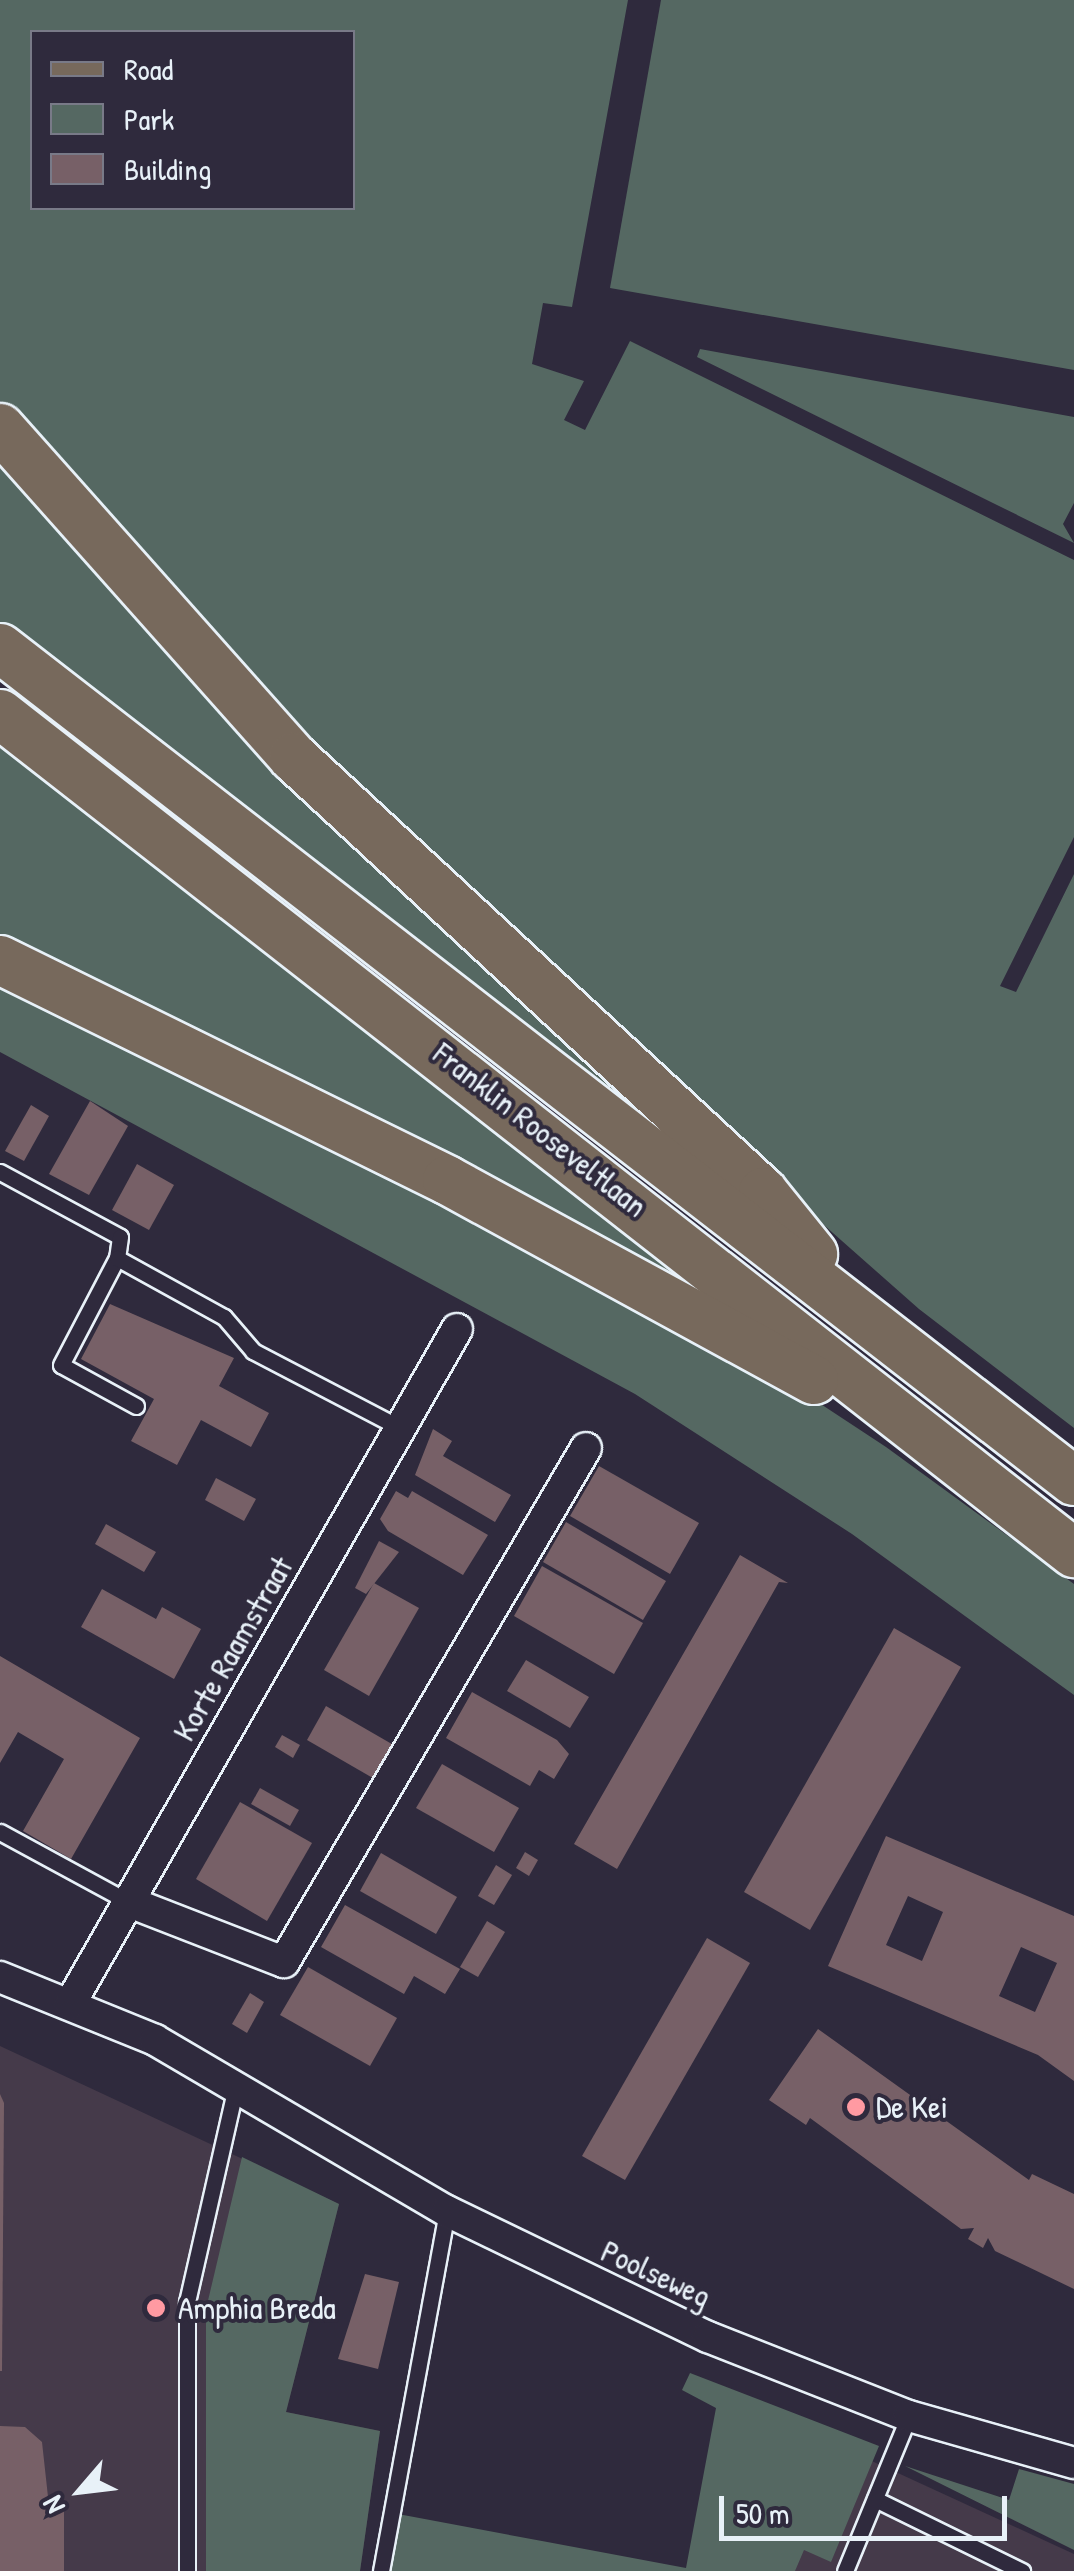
<!DOCTYPE html>
<style>
body{margin:0}
#map{position:relative;width:1074px;height:2571px;overflow:hidden;background:#2f2a3d;font-family:"Patrick Hand",sans-serif}
div>[style]{position:absolute}
[style*='--x']{left:calc(var(--x)*1px);top:calc(var(--y)*1px);width:calc(var(--w)*1px);rotate:calc(var(--a)*1deg)}
.built>*{inset:0;background:#453a4a}
.green>*{inset:0;background:#556862}
.building>*{inset:0;background:#776067}
.roads{filter:drop-shadow(2px 0 #e8f1f8) drop-shadow(-2px 0 #e8f1f8) drop-shadow(0 2px #e8f1f8) drop-shadow(0 -2px #e8f1f8)}
.service>*{height:15px;margin:-7.5px;padding:0 7.5px;transform-origin:7.5px;border-radius:7.5px;background:#2f2a3d}
.minor>*{height:30px;margin:-15px;padding:0 15px;transform-origin:15px;border-radius:15px;background:#2f2a3d}
.primary>*{height:48px;margin:-24px;padding:0 24px;transform-origin:24px;border-radius:24px;background:#77695c}
.dots>*{width:28px;height:28px;translate:-50% -50%;box-sizing:border-box;border:5px solid #2f2a3d;border-radius:50%}
span{translate:-50% -50%;white-space:nowrap;text-align:center;line-height:1.15;-webkit-text-stroke:8px #2f2a3d;paint-order:stroke}
.street-label{font-size:32px;color:#e8f1f8}
.poi-label{font-size:32px;color:#e8f1f8}
.left{translate:0 -50%;text-align:left}
.legend{position:absolute;left:30px;top:30px;width:325px;height:180px;box-sizing:border-box;background:#2f2a3d;border:2px solid #797a88;margin:0;padding:12px 18px;list-style:none;font-size:30px;color:#e8f1f8}
.legend li{display:flex;align-items:center;gap:20px;height:50px}
.legend b{width:50px;border:2px solid #797a88}
.north{position:absolute;left:30px;top:2441px;width:100px;height:100px;-webkit-text-stroke:8px #2f2a3d;paint-order:stroke;rotate:242deg;font-size:28px;font-weight:700;line-height:40px;text-align:center;color:#e8f1f8}
.north::after{content:'';display:block;margin:auto;width:35px;height:45px;background:#e8f1f8;clip-path:polygon(50% 0,100% 100%,50% 72%,0 100%)}
.scale{position:absolute;left:719px;top:2496px;width:288px;height:45px;box-sizing:border-box;border:5px solid #e8f1f8;border-top:0;padding-left:12px;font-size:30px;line-height:35px;white-space:nowrap;color:#e8f1f8;-webkit-text-stroke:8px #2f2a3d;paint-order:stroke}
</style>
<div id="map">
<div class="built">
<i style="clip-path:polygon(0 2046px,339px 2204px,286px 2412px,380px 2431px,360px 2571px,0 2571px)"></i>
<i style="clip-path:polygon(724px 2393px,1074px 2554px,1074px 2571px,692px 2571px)"></i>
</div>
<div class="green">
<i style="clip-path:polygon(evenodd,0 0,628px 0,572px 307px,543px 303px,532px 364px,584px 381px,564px 420px,585px 430px,630px 341px,1074px 560px,1074px 837px,1000px 986px,1016px 992px,1074px 874px,1074px 1428px,919px 1309px,773px 1180px,310px 745px,0 401px,0 0,32px 32px,352px 32px,352px 208px,32px 208px,32px 32px)"></i>
<i style="clip-path:polygon(661px 0,1074px 0,1074px 370px,610px 288px)"></i>
<i style="clip-path:polygon(700px 349px,1074px 417px,1074px 503px,1063px 524px,1074px 543px,697px 357px)"></i>
<i style="clip-path:polygon(0 451px,658px 1116px,643px 1116px,0 625px)"></i>
<i style="clip-path:polygon(0 739px,790px 1343px,0 943px)"></i>
<i style="clip-path:polygon(0 981px,763px 1366px,886px 1447px,1074px 1584px,1074px 1695px,852px 1534px,635px 1394px,0 1052px)"></i>
<i style="clip-path:polygon(242px 2157px,339px 2204px,286px 2412px,380px 2431px,360px 2571px,206px 2571px,206px 2309px)"></i>
<i style="clip-path:polygon(690px 2373px,879px 2446px,831px 2562px,804px 2550px,795px 2571px,389px 2571px,398px 2514px,686px 2568px,716px 2408px,682px 2390px)"></i>
<i style="clip-path:polygon(905px 2466px,1009px 2500px,1019px 2469px,1074px 2484px,1074px 2550px)"></i>
</div>
<div class="building">
<i style="clip-path:polygon(90px 1101px,128px 1126px,89px 1195px,49px 1174px)"></i>
<i style="clip-path:polygon(31px 1105px,49px 1116px,24px 1161px,5px 1151px)"></i>
<i style="clip-path:polygon(137px 1164px,174px 1185px,149px 1230px,112px 1210px)"></i>
<i style="clip-path:polygon(110px 1304px,234px 1358px,219px 1386px,269px 1413px,251px 1447px,201px 1420px,177px 1465px,131px 1441px,154px 1399px,81px 1359px)"></i>
<i style="clip-path:polygon(433px 1429px,452px 1441px,443px 1456px,511px 1495px,495px 1522px,415px 1475px)"></i>
<i style="clip-path:polygon(599px 1466px,699px 1523px,670px 1574px,570px 1516px)"></i>
<i style="clip-path:polygon(216px 1478px,256px 1499px,244px 1521px,205px 1500px)"></i>
<i style="clip-path:polygon(396px 1491px,408px 1498px,412px 1491px,488px 1535px,463px 1575px,388px 1531px,380px 1519px)"></i>
<i style="clip-path:polygon(566px 1522px,666px 1581px,643px 1620px,543px 1562px)"></i>
<i style="clip-path:polygon(106px 1524px,156px 1552px,144px 1572px,95px 1544px)"></i>
<i style="clip-path:polygon(379px 1541px,399px 1552px,366px 1594px,355px 1588px)"></i>
<i style="clip-path:polygon(740px 1555px,788px 1583px,779px 1582px,617px 1869px,574px 1844px)"></i>
<i style="clip-path:polygon(542px 1566px,643px 1623px,614px 1674px,514px 1616px)"></i>
<i style="clip-path:polygon(374px 1583px,419px 1608px,369px 1696px,324px 1670px)"></i>
<i style="clip-path:polygon(102px 1589px,156px 1619px,162px 1607px,201px 1629px,174px 1679px,81px 1627px)"></i>
<i style="clip-path:polygon(894px 1628px,961px 1667px,810px 1930px,744px 1892px)"></i>
<i style="clip-path:polygon(0 1656px,140px 1738px,71px 1859px,23px 1831px,64px 1759px,18px 1732px,0 1763px)"></i>
<i style="clip-path:polygon(526px 1660px,589px 1697px,570px 1728px,507px 1691px)"></i>
<i style="clip-path:polygon(472px 1692px,557px 1740px,569px 1754px,554px 1779px,539px 1770px,530px 1786px,446px 1738px)"></i>
<i style="clip-path:polygon(326px 1706px,397px 1747px,378px 1781px,307px 1740px)"></i>
<i style="clip-path:polygon(282px 1735px,300px 1745px,293px 1758px,275px 1747px)"></i>
<i style="clip-path:polygon(442px 1764px,519px 1808px,494px 1852px,416px 1808px)"></i>
<i style="clip-path:polygon(260px 1788px,299px 1810px,290px 1826px,251px 1804px)"></i>
<i style="clip-path:polygon(240px 1802px,312px 1843px,267px 1921px,196px 1879px)"></i>
<i style="clip-path:polygon(evenodd,886px 1836px,1074px 1916px,1074px 2081px,1038px 2055px,828px 1966px,886px 1836px,908px 1896px,943px 1912px,922px 1961px,886px 1945px,908px 1896px,886px 1836px,1021px 1947px,1057px 1963px,1035px 2012px,999px 1996px,1021px 1947px)"></i>
<i style="clip-path:polygon(525px 1852px,538px 1860px,529px 1876px,516px 1868px)"></i>
<i style="clip-path:polygon(381px 1853px,457px 1897px,436px 1934px,360px 1891px)"></i>
<i style="clip-path:polygon(496px 1865px,512px 1875px,494px 1905px,478px 1896px)"></i>
<i style="clip-path:polygon(345px 1905px,460px 1969px,445px 1994px,414px 1976px,404px 1994px,321px 1947px)"></i>
<i style="clip-path:polygon(487px 1921px,505px 1932px,478px 1977px,460px 1967px)"></i>
<i style="clip-path:polygon(707px 1938px,750px 1963px,625px 2180px,582px 2156px)"></i>
<i style="clip-path:polygon(308px 1967px,397px 2018px,370px 2066px,280px 2015px)"></i>
<i style="clip-path:polygon(250px 1993px,264px 2002px,247px 2033px,232px 2024px)"></i>
<i style="clip-path:polygon(818px 2029px,1029px 2180px,1032px 2174px,1074px 2194px,1074px 2289px,995px 2251px,988px 2238px,983px 2248px,968px 2239px,974px 2228px,961px 2229px,810px 2118px,806px 2125px,769px 2100px)"></i>
<i style="clip-path:polygon(0 2094px,4px 2103px,2px 2371px,0 2371px)"></i>
<i style="clip-path:polygon(365px 2274px,399px 2282px,378px 2369px,338px 2359px)"></i>
<i style="clip-path:polygon(0 2426px,25px 2427px,42px 2442px,49px 2506px,64px 2506px,64px 2571px,0 2571px)"></i>
</div>
<div class="roads">
<div class="service">
<i style="--x:0;--y:1172;--w:136;--a:28.4"></i>
<i style="--x:120;--y:1237;--w:21;--a:98"></i>
<i style="--x:136;--y:1406;--w:85;--a:-151.3"></i>
<i style="--x:61;--y:1365;--w:121;--a:-62.4"></i>
<i style="--x:117;--y:1258;--w:122;--a:28.9"></i>
<i style="--x:224;--y:1317;--w:45;--a:49.5"></i>
<i style="--x:253;--y:1351;--w:166;--a:27.6"></i>
<i style="--x:0;--y:1832;--w:147;--a:28.5"></i>
<i style="--x:875;--y:2499;--w:164;--a:26.1"></i>
<i style="--x:187;--y:2571;--w:269;--a:-90"></i>
<i style="--x:187;--y:2302;--w:221;--a:-77.2"></i>
<i style="--x:381;--y:2571;--w:366;--a:-79.6"></i>
<i style="--x:845;--y:2571;--w:168;--a:-67.6"></i>
</div>
<div class="minor">
<i style="--x:129;--y:1902;--w:166;--a:21.2"></i>
<i style="--x:284;--y:1962;--w:596;--a:-59.56"></i>
<i style="--x:0;--y:1977;--w:167;--a:22.1"></i>
<i style="--x:155;--y:2040;--w:338;--a:30.4"></i>
<i style="--x:447;--y:2211;--w:290;--a:25.8"></i>
<i style="--x:708;--y:2337;--w:216;--a:21.5"></i>
<i style="--x:909;--y:2416;--w:172;--a:15.9"></i>
<i style="--x:70;--y:2004;--w:778;--a:-60.17"></i>
</div>
<div class="primary">
<i style="--x:0;--y:428;--w:441;--a:48.3"></i>
<i style="--x:293;--y:757;--w:640;--a:42.79"></i>
<i style="--x:763;--y:1192;--w:80;--a:51.1"></i>
<i style="--x:0;--y:648;--w:1359;--a:37.8"></i>
<i style="--x:0;--y:714;--w:1363;--a:38"></i>
<i style="--x:0;--y:960;--w:498;--a:26.2"></i>
<i style="--x:447;--y:1180;--w:418;--a:28.6"></i>
</div>
</div>
<div class="dots">
<i style="left:856px;top:2107px;background:#ff9aa2"></i>
<i style="left:156px;top:2308px;background:#ff9aa2"></i>
</div>
<div class="street-label">
<span style="left:540px;top:1130px;rotate:38deg">Franklin Rooseveltlaan</span>
<span style="left:233px;top:1649px;rotate:-60deg">Korte Raamstraat</span>
<span style="left:656px;top:2274px;rotate:25deg">Poolseweg</span>
</div>
<div class="poi-label">
<span class="left" style="left:876px;top:2107px">De Kei</span>
<span class="left" style="left:178px;top:2308px">Amphia Breda</span>
</div>
<ul class="legend">
<li><b style="height:12px;background:#77695c"></b>Road</li>
<li><b style="height:28px;background:#556862"></b>Park</li>
<li><b style="height:28px;background:#776067"></b>Building</li>
</ul>
<div class="north">N</div>
<div class="scale">50 m</div>
</div>
